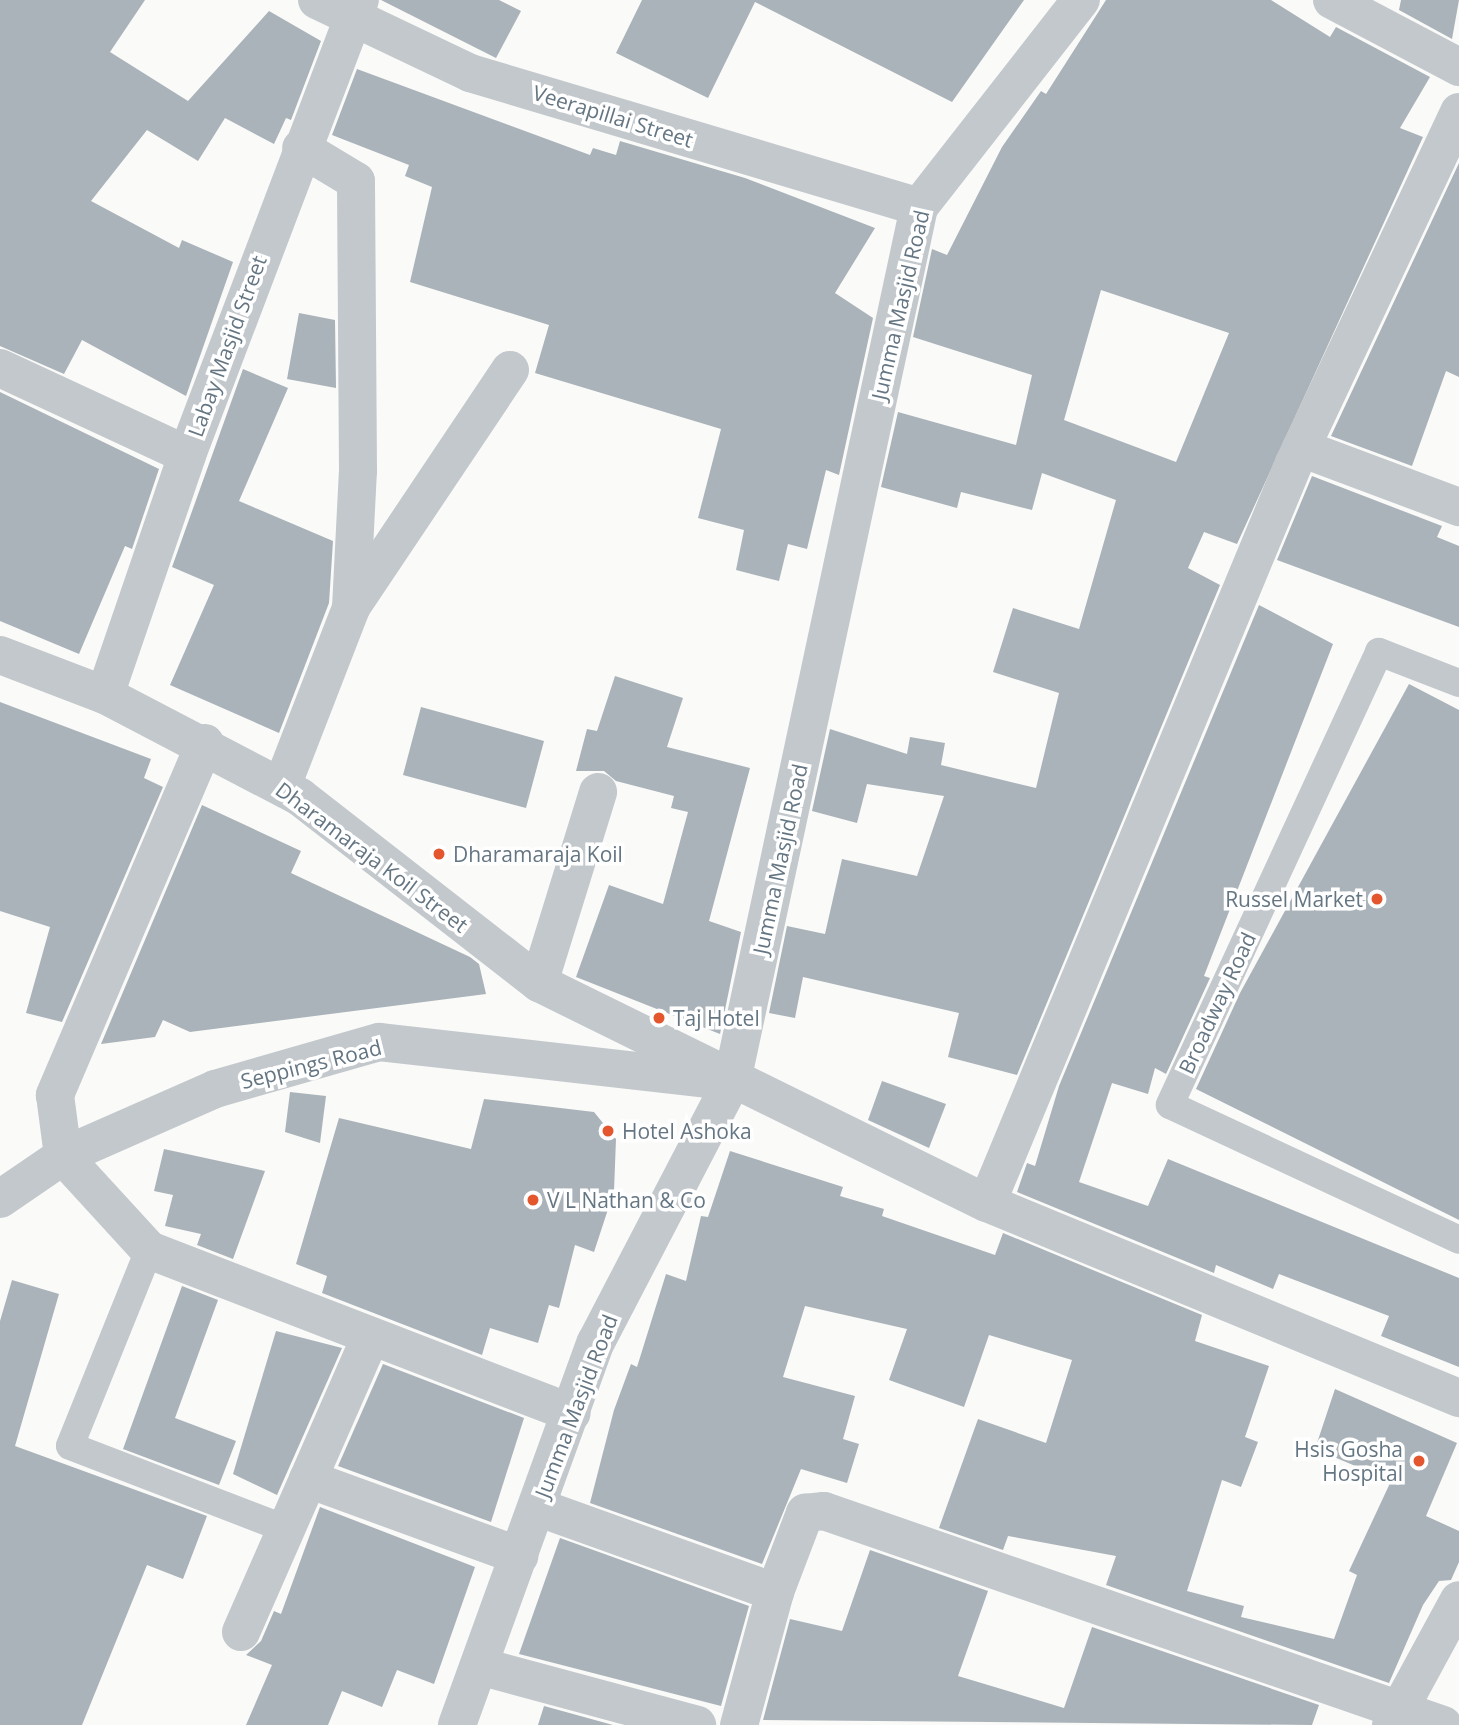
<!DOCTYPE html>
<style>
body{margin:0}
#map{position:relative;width:1459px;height:1725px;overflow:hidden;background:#fafaf8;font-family:"Open Sans",sans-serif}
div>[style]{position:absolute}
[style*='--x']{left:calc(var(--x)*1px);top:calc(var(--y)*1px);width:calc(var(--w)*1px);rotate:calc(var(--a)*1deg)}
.building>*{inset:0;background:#aab3b9}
.service>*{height:28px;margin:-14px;padding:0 14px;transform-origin:14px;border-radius:14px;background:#c3c8cc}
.minor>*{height:38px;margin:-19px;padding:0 19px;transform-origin:19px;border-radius:19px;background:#c3c8cc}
.tertiary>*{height:38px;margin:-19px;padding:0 19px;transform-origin:19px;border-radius:19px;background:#c3c8cc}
.dots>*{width:19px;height:19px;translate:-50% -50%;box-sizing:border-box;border:4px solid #fff;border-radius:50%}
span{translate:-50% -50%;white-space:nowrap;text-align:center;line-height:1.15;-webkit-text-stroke:7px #fff;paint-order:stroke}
.street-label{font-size:21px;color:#657683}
.poi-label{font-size:21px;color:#657683}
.left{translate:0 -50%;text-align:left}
.right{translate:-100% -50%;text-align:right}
</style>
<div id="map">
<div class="building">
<i style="clip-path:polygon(0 0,145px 0,110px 52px,188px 101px,269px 11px,321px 41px,291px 120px,286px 118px,274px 144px,225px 118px,198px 161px,147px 130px,91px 201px,179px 248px,182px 240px,233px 262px,186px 396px,82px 340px,64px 374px,0 346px)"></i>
<i style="clip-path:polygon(381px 0,499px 0,521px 11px,496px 58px)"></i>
<i style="clip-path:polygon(642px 0,1024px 0,952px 102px,755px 2px,708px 98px,616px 53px)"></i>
<i style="clip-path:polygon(evenodd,1106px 0,1271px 0,1330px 37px,1336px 27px,1430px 77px,1400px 128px,1423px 137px,1237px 544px,1204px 532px,1188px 568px,1220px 585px,1017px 1075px,948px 1057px,959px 1013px,803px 977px,795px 1018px,769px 1013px,787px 926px,825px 934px,842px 859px,917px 876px,944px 796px,867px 784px,857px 823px,812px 811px,830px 729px,907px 754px,910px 737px,945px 743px,941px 765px,1036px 788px,1059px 693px,993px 672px,1013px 608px,1079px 629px,1116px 500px,1042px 473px,1032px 510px,961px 492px,957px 508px,881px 487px,898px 412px,1016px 445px,1032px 375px,913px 337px,932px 249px,947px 255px,1002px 147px,1041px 91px,1046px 94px,1106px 0,1101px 290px,1229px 333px,1176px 462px,1064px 420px,1101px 290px)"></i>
<i style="clip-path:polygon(1401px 0,1459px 0,1452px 39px,1399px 10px)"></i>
<i style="clip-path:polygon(357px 69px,590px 155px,593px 148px,616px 155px,620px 141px,745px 178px,875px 228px,835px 293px,873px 318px,839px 475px,826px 470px,807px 549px,788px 544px,779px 581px,736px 570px,744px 530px,698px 518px,721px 429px,535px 373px,549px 325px,410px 282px,432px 187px,405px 176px,409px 165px,332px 135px)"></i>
<i style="clip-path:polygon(1459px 163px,1459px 377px,1446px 371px,1412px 466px,1331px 436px)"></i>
<i style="clip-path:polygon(299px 313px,335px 320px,336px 388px,287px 379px)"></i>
<i style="clip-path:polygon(243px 369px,288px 388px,239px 501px,333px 541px,329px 603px,279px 733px,170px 685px,214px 585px,172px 567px)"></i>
<i style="clip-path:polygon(0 392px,159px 469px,132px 549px,125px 546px,79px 654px,0 621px)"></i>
<i style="clip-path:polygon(1312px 476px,1442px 526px,1437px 537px,1459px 546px,1459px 627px,1277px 560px)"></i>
<i style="clip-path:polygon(1259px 605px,1333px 644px,1204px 976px,1210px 978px,1166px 1074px,1155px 1068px,1148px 1094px,1112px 1083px,1079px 1182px,1148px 1206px,1168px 1159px,1459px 1278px,1459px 1367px,1381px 1336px,1389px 1316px,1279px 1274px,1273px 1289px,1216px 1265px,1214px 1273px,1017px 1192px,1027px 1163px,1035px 1166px,1059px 1086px)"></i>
<i style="clip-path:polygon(615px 676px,683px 698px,667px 747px,750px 768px,709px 921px,741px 932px,720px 1034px,576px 977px,609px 885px,663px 904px,688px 812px,671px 808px,674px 796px,616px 781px,604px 771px,576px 771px,587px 729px,597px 731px)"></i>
<i style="clip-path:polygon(1409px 684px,1459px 710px,1459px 1220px,1196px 1089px,1240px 993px)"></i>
<i style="clip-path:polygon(0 702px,151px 759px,144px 778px,163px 787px,62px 1022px,26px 1013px,50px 927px,0 911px)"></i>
<i style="clip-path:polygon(421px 707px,544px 741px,526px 808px,403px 775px)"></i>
<i style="clip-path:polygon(202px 805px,301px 851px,291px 873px,470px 957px,479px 964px,486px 994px,190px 1032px,163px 1020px,155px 1037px,101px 1044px)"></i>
<i style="clip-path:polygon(882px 1081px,946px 1104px,929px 1148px,868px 1120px)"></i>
<i style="clip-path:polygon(290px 1092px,326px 1096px,320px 1143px,285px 1132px)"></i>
<i style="clip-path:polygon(484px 1099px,594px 1112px,616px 1139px,614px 1191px,594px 1252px,575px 1245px,559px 1308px,549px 1305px,538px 1343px,490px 1328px,482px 1355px,322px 1293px,327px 1276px,296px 1264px,339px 1118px,471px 1149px)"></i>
<i style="clip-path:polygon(164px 1149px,265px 1171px,233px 1259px,197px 1245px,201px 1234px,165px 1226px,173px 1195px,154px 1191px)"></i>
<i style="clip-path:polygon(730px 1151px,843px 1187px,840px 1196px,884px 1209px,882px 1216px,995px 1255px,1003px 1233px,1202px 1315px,1195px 1341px,1269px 1366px,1245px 1437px,1258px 1442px,1241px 1487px,1222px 1480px,1187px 1591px,1244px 1606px,1241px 1617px,1334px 1639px,1357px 1575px,1349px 1571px,1391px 1481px,1315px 1449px,1335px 1389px,1457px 1443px,1426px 1516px,1459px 1531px,1459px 1562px,1451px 1580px,1439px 1581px,1423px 1605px,1389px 1683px,1106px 1585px,1116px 1556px,1008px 1536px,1003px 1550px,939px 1528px,978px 1419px,1046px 1443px,1072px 1360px,989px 1335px,964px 1407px,889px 1380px,907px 1329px,805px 1306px,783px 1377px,855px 1396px,843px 1439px,859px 1444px,847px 1483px,801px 1469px,762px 1564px,590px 1503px,614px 1410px,631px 1364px,637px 1367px,666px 1274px,686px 1281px,701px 1216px,708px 1217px)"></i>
<i style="clip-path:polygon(12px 1280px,59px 1294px,15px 1446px,207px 1516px,183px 1579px,147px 1565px,82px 1725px,0 1725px,0 1321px)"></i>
<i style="clip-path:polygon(182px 1286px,218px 1300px,175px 1418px,236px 1441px,219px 1485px,123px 1449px)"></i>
<i style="clip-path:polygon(276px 1331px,342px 1348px,277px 1495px,233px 1474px)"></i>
<i style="clip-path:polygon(383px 1364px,524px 1418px,491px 1522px,338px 1466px)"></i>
<i style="clip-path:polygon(320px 1507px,475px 1567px,434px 1684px,397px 1670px,382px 1707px,342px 1691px,328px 1725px,246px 1725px,272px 1665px,246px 1655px,261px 1641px,274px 1611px,281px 1614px)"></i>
<i style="clip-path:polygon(560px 1538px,749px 1606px,721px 1706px,519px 1654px)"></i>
<i style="clip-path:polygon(870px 1550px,988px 1591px,958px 1676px,1064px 1708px,1092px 1627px,1319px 1705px,1312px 1725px,763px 1720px,790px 1619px,842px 1631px)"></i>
<i style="clip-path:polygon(544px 1706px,613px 1725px,538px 1725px)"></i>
</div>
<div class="service">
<i style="--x:1459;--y:683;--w:86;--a:-158.8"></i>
<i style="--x:1379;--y:652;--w:499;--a:114.8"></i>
<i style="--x:1170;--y:1105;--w:319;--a:25"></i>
<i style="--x:149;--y:1250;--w:211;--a:112"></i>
<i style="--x:70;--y:1446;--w:231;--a:21"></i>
</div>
<div class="minor">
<i style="--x:317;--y:0;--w:170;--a:25.5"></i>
<i style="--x:470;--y:73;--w:469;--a:16.6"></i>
<i style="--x:1332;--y:0;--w:144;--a:27.8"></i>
<i style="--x:0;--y:368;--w:206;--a:24.9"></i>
<i style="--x:1301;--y:448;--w:169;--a:20.5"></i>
<i style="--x:352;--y:606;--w:284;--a:-56.2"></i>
<i style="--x:105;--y:695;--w:254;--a:-71.1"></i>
<i style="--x:187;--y:455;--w:487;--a:-69.2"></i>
<i style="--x:205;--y:743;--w:383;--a:113.1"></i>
<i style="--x:55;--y:1095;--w:62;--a:82.5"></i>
<i style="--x:63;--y:1156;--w:127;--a:47.5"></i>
<i style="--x:149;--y:1250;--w:453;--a:21.1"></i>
<i style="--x:282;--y:786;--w:191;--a:-68.8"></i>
<i style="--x:351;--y:608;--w:137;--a:-87.1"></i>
<i style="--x:358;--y:471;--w:290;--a:-90.4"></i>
<i style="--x:356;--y:181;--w:64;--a:-149"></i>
<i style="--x:539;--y:983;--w:200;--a:-72.8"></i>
<i style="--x:732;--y:1081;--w:894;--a:-77.92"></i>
<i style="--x:919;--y:207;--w:263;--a:-52"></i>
<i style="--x:987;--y:1203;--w:801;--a:-67.47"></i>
<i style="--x:1294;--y:463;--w:388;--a:-64.8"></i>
<i style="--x:308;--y:1479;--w:225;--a:20"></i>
<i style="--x:537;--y:1507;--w:253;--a:19.7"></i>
<i style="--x:775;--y:1592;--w:138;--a:105.1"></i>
<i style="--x:775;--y:1592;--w:85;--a:-69.2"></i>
<i style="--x:805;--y:1513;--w:19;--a:-6"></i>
<i style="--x:824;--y:1511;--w:655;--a:19.07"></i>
<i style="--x:241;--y:1632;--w:323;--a:-66.3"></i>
<i style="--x:479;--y:1666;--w:226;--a:15.1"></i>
<i style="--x:1391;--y:1725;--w:142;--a:-61.5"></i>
</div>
<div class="tertiary">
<i style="--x:0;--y:655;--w:112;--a:20.9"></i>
<i style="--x:105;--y:695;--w:220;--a:27.6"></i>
<i style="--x:300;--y:797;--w:303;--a:37.9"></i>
<i style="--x:539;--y:983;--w:499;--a:26.2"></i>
<i style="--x:987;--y:1203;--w:511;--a:22.45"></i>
<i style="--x:0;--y:1199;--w:76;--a:-34.3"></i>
<i style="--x:63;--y:1156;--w:166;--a:-23.8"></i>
<i style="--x:215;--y:1089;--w:171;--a:-16"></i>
<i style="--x:379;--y:1042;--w:332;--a:6.4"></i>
<i style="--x:457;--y:1725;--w:407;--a:-70.1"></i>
<i style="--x:596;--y:1342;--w:294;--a:-62.5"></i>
</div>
<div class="dots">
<i style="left:439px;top:854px;background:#e4572e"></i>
<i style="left:1377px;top:899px;background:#e4572e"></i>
<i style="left:659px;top:1018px;background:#e4572e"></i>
<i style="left:608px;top:1131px;background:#e4572e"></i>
<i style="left:533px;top:1200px;background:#e4572e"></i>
<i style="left:1419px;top:1461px;background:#e4572e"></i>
</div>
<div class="street-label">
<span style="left:613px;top:116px;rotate:17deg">Veerapillai Street</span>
<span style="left:900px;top:305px;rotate:-77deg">Jumma Masjid Road</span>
<span style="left:227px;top:346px;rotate:-70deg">Labay Masjid Street</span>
<span style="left:372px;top:857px;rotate:37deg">Dharamaraja Koil Street</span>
<span style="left:780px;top:859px;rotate:-78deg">Jumma Masjid Road</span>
<span style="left:1217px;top:1003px;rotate:-65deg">Broadway Road</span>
<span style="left:311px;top:1064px;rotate:-14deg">Seppings Road</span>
<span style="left:576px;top:1406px;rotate:-69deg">Jumma Masjid Road</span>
</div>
<div class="poi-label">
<span class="left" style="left:453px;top:854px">Dharamaraja Koil</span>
<span class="right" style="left:1363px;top:899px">Russel Market</span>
<span class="left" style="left:673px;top:1018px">Taj Hotel</span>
<span class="left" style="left:622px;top:1131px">Hotel Ashoka</span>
<span class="left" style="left:547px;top:1200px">V L Nathan &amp; Co</span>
<span class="right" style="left:1403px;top:1461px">Hsis Gosha<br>Hospital</span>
</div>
</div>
